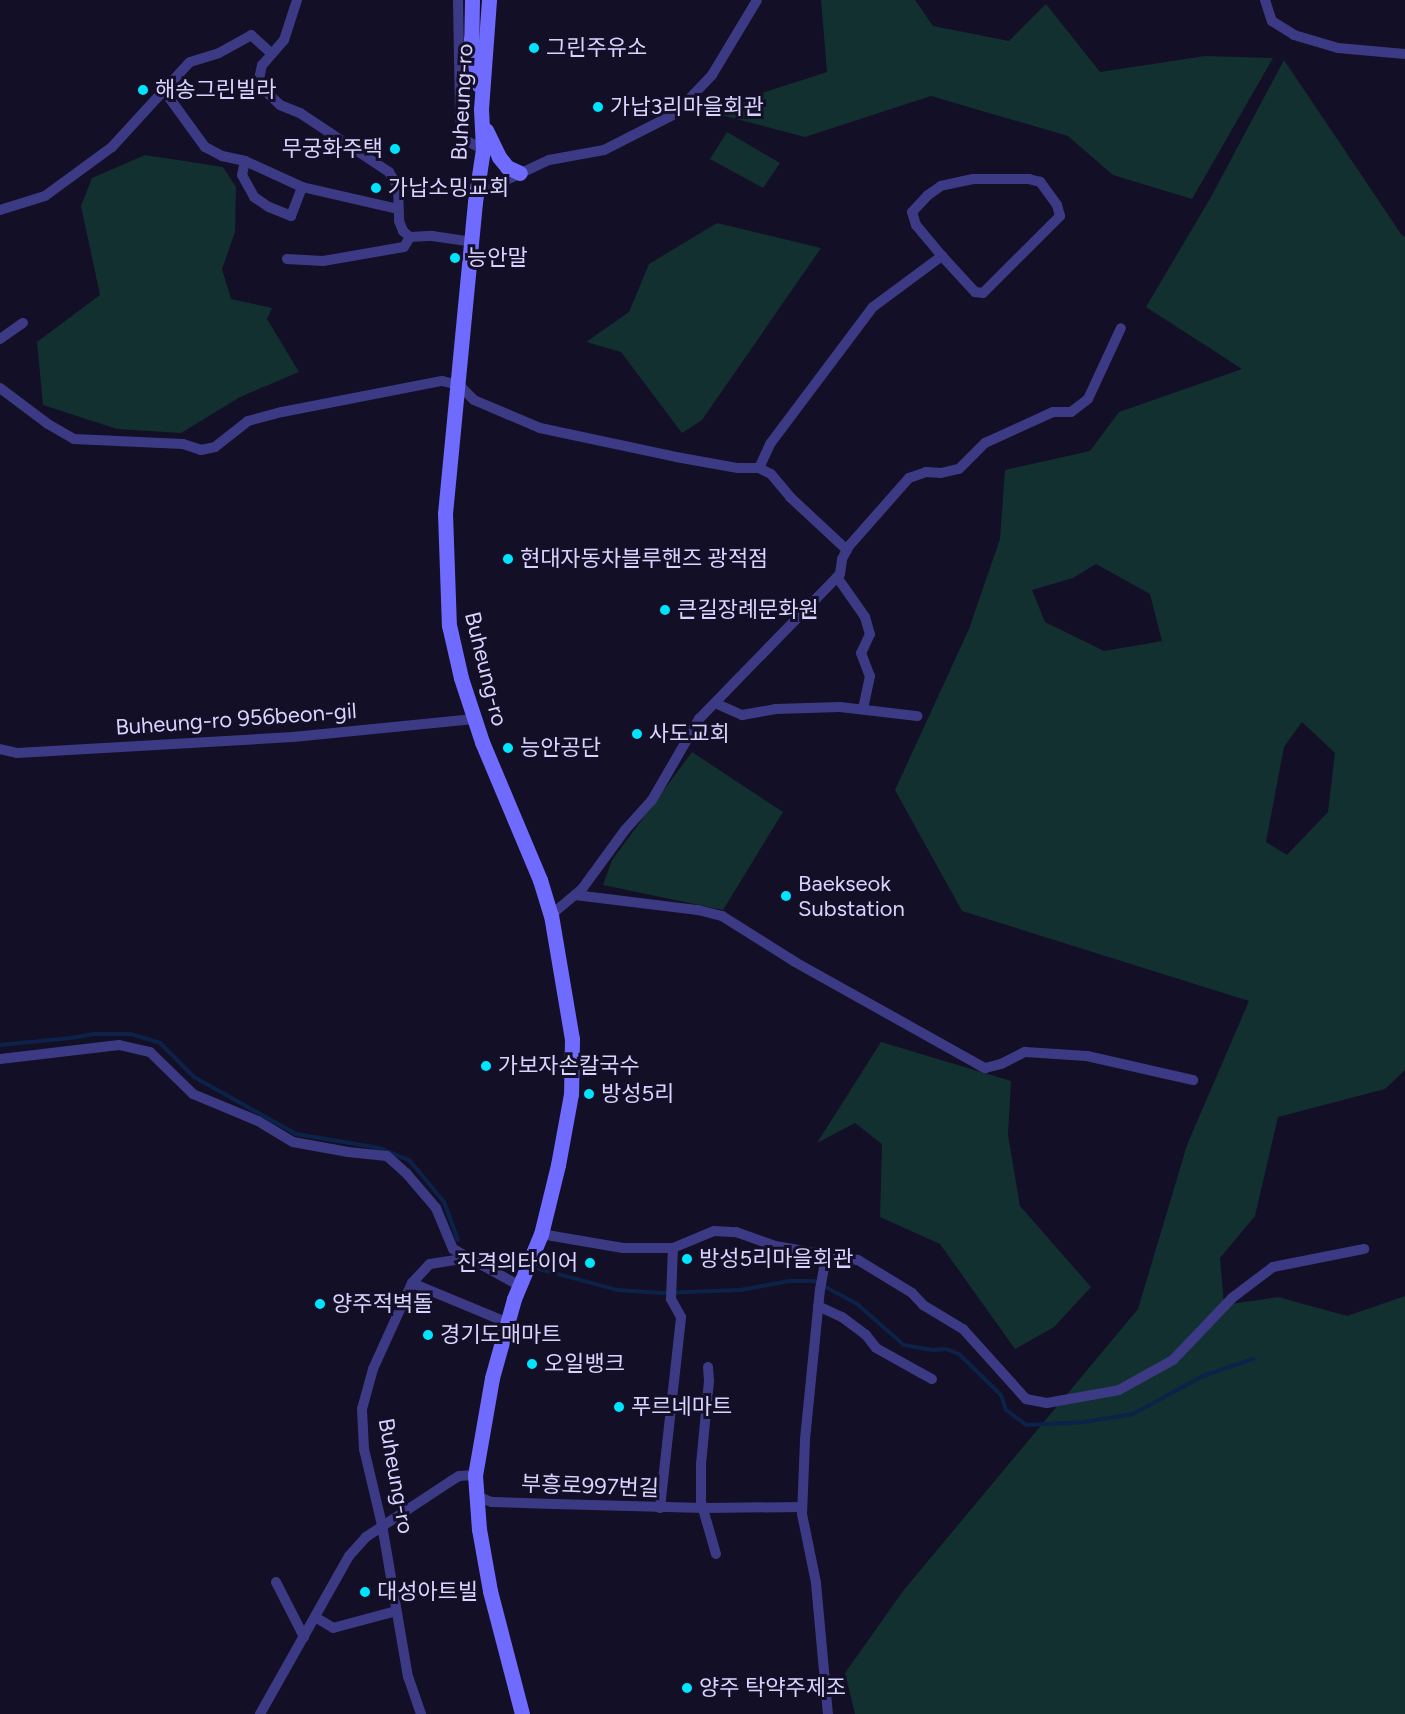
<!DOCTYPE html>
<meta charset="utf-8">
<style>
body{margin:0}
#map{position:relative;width:1405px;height:1714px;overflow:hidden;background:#130f26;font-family:Figtree,"Noto Sans KR",sans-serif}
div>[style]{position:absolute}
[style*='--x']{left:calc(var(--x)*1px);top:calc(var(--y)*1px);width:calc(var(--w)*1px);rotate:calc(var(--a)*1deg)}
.green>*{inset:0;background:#12302f}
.stream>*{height:4px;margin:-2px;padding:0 2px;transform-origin:2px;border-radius:2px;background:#0c2248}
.minor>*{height:10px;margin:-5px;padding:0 5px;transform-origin:5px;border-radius:5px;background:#3d3a85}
.secondary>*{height:15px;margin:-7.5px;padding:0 7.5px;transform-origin:7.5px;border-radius:7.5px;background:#6f6bff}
.dots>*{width:16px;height:16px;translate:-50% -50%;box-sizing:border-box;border:3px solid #130f26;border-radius:50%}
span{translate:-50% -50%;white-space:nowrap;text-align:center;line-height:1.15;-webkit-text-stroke:6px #130f26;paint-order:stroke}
.poi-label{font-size:22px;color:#d9d4ff}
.left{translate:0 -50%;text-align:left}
.right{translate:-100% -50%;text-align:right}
.street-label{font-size:22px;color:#d9d4ff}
</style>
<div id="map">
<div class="green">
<i style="clip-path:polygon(821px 0,915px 0,933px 26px,1009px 41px,1046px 4px,1100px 72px,1205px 56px,1273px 58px,1192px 199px,1113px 175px,1068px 136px,931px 96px,805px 137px,706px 111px,827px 72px)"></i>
<i style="clip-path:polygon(evenodd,1284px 60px,1401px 234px,1405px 237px,1405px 1070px,1385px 1089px,1278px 1117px,1255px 1216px,1220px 1258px,1224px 1305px,1278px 1297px,1347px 1316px,1405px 1296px,1405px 1714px,855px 1714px,845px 1673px,903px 1591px,1138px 1309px,1187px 1145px,1249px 1001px,962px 911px,895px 790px,969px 629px,1000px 539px,1005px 470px,1090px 451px,1119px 412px,1242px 369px,1146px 307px,1211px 197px,1284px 60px,1096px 564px,1150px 594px,1162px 641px,1104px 651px,1045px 622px,1032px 590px,1073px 578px,1096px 564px,1284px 60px,1302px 722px,1335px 753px,1328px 812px,1287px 855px,1266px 842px,1284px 747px,1302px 722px)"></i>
<i style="clip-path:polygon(727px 132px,780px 163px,763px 188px,710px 159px)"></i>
<i style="clip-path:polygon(145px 155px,223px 167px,236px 187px,235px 232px,222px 269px,231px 299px,272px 308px,267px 319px,299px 372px,240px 397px,181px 433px,117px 429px,43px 405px,37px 342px,100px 295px,81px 206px,92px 178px)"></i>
<i style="clip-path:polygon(717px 223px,821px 248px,702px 420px,682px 433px,621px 352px,586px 342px,629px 312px,649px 264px)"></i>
<i style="clip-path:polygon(692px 752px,783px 812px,723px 910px,603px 885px,612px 860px)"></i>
<i style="clip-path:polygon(881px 1042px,1011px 1081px,1008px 1135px,1020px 1206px,1091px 1287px,1054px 1327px,1015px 1349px,940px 1244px,880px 1217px,882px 1144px,855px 1123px,817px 1143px)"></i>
</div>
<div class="stream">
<i style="--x:0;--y:1045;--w:71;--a:-5.6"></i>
<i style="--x:71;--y:1038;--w:22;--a:-10"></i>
<i style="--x:93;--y:1034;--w:38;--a:0"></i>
<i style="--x:131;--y:1034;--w:30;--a:17"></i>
<i style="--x:160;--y:1043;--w:48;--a:45"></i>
<i style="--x:194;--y:1077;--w:117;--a:29.2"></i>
<i style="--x:296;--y:1134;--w:85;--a:9.5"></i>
<i style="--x:380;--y:1148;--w:33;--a:23"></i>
<i style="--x:410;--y:1161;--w:53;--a:50.3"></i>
<i style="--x:444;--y:1202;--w:40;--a:69.8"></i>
<i style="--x:539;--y:1269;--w:82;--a:14.9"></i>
<i style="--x:618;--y:1290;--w:44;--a:3.9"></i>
<i style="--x:662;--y:1293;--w:78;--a:-2.2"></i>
<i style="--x:740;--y:1290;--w:50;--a:-10.4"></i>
<i style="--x:789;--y:1281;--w:25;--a:0"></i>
<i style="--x:814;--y:1281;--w:49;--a:28.1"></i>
<i style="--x:857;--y:1304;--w:62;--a:41.1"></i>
<i style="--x:904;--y:1345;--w:29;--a:10"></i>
<i style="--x:933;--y:1350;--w:13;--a:-4"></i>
<i style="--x:946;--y:1349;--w:14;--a:21"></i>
<i style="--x:959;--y:1354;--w:59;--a:44.3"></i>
<i style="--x:1001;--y:1395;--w:16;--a:72"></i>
<i style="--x:1006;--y:1410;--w:26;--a:36"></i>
<i style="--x:1027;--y:1425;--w:57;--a:-3"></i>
<i style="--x:1084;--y:1422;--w:50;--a:-9.3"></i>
<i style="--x:1133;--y:1414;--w:80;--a:-28.5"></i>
<i style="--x:1203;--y:1376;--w:53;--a:-18.8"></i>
</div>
<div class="minor">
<i style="--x:297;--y:0;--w:42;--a:108"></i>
<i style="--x:284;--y:40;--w:33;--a:131"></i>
<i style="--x:262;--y:65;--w:14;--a:102"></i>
<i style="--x:259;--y:79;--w:9;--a:72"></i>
<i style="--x:262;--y:88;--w:25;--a:43"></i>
<i style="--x:280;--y:105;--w:22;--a:22"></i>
<i style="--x:300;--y:113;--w:107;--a:33.5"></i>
<i style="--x:389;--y:172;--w:17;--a:59"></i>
<i style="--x:398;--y:187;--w:34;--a:88"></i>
<i style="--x:399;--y:221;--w:11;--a:68"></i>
<i style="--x:403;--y:231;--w:9;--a:41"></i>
<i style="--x:410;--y:237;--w:22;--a:-3"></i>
<i style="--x:432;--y:236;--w:41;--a:8.3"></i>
<i style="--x:458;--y:0;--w:116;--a:89"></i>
<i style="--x:460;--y:116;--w:18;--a:84"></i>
<i style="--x:462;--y:134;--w:9;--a:54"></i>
<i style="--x:467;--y:141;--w:18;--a:27"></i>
<i style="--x:1265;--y:0;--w:22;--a:72"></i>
<i style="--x:1272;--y:21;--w:26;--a:32"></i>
<i style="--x:1294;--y:35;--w:46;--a:16.5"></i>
<i style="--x:1338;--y:48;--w:67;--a:5.1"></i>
<i style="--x:165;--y:92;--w:68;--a:54"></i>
<i style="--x:205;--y:147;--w:19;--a:28"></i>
<i style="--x:222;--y:156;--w:24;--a:12"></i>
<i style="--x:245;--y:161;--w:63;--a:24.5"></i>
<i style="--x:302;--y:187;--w:98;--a:12.9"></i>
<i style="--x:245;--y:161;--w:14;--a:102"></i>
<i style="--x:242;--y:175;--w:25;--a:61"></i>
<i style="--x:254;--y:197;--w:18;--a:34"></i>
<i style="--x:269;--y:207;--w:24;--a:22"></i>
<i style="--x:291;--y:216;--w:31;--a:-69"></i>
<i style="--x:479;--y:186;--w:17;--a:-3"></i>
<i style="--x:496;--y:185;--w:59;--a:-25.3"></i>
<i style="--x:549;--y:160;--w:56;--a:-10.3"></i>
<i style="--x:604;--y:150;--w:80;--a:-26.9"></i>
<i style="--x:675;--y:114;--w:54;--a:-46.5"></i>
<i style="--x:712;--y:75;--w:87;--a:-59"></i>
<i style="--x:0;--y:210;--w:47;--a:-17.3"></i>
<i style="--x:45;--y:196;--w:83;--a:-36.2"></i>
<i style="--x:112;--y:147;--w:115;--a:-47.5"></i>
<i style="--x:190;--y:62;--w:30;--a:-17"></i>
<i style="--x:219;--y:53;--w:37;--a:-29"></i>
<i style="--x:251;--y:35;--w:28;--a:42"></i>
<i style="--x:287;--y:259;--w:36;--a:3"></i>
<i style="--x:323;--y:261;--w:82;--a:-9.8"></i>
<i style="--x:404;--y:247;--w:12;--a:-59"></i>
<i style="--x:0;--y:339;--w:28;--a:-35"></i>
<i style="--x:0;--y:388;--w:60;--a:36.9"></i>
<i style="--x:48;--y:424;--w:30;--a:30"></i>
<i style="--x:74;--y:439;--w:109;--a:2.6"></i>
<i style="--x:183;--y:444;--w:19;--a:18"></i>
<i style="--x:201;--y:450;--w:14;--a:-12"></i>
<i style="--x:215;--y:447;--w:42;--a:-38.2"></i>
<i style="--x:248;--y:421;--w:35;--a:-15"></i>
<i style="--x:282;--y:412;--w:163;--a:-11"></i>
<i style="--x:442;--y:381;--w:17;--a:13"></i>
<i style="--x:459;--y:385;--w:21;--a:45"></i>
<i style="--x:474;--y:400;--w:72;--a:23"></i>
<i style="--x:540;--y:428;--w:139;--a:12"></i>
<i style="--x:676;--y:457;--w:63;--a:10.1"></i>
<i style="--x:738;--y:468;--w:21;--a:0"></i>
<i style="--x:759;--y:468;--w:13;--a:27"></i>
<i style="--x:771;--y:474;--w:30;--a:50"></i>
<i style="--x:790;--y:497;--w:78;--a:42.9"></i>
<i style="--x:759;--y:468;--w:26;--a:-65"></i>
<i style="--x:770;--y:444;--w:171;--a:-53.1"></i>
<i style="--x:873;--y:307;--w:86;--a:-36.5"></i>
<i style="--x:942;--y:256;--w:49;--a:47.5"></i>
<i style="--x:975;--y:292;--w:8;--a:7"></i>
<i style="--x:983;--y:293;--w:109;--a:-45"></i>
<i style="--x:1060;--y:216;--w:11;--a:-105"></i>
<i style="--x:1057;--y:205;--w:29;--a:-126"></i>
<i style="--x:1040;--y:182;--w:11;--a:-165"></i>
<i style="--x:1029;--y:179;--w:56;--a:180"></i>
<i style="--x:973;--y:179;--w:33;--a:168"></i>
<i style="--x:941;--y:186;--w:16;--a:145"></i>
<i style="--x:928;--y:195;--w:23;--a:133"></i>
<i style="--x:912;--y:212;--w:14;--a:73"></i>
<i style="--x:916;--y:225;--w:40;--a:50"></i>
<i style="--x:837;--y:577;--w:49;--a:55"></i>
<i style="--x:865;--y:617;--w:18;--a:74"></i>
<i style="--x:870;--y:634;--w:21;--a:115"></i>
<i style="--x:861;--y:653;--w:25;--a:69"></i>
<i style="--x:870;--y:676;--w:34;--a:102"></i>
<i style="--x:715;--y:703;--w:30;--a:24"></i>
<i style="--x:742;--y:715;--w:34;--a:-10"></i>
<i style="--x:775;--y:709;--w:65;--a:-1.8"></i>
<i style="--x:840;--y:707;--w:78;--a:6.7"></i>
<i style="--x:0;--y:749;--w:17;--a:13"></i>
<i style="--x:17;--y:753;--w:276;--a:-3.3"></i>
<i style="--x:293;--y:737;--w:182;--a:-5.7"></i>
<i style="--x:575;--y:895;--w:124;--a:7"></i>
<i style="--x:698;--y:910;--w:25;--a:14"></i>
<i style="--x:722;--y:916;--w:86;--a:32.2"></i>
<i style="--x:795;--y:962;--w:218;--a:29.2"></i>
<i style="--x:985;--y:1068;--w:16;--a:-14"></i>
<i style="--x:1001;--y:1064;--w:27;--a:-27"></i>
<i style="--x:1025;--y:1052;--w:62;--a:3.7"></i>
<i style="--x:1087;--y:1056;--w:109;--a:12.8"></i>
<i style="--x:551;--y:915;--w:40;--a:-40"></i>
<i style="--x:582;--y:889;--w:73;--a:-53.9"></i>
<i style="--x:625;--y:830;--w:40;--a:-48"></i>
<i style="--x:652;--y:800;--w:94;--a:-59.9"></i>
<i style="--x:699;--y:719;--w:202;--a:-45.8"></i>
<i style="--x:840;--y:574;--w:15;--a:-82"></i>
<i style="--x:842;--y:559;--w:15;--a:-62"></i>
<i style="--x:849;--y:546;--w:91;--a:-48.6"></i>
<i style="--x:909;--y:478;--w:18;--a:-19"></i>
<i style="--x:926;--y:472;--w:15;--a:4"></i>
<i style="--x:941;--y:473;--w:18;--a:-13"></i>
<i style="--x:959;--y:469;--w:37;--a:-45"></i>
<i style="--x:985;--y:443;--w:75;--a:-24.5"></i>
<i style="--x:1053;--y:412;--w:18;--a:0"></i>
<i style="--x:1071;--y:412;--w:21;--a:-37"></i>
<i style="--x:1088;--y:399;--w:78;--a:-65.1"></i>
<i style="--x:0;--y:1059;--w:120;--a:-6.7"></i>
<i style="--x:119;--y:1045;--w:32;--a:13"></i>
<i style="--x:150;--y:1052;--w:60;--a:44.3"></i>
<i style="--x:193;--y:1094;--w:70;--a:22.6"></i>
<i style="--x:258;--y:1121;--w:41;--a:31"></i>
<i style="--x:293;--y:1142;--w:56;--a:10.3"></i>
<i style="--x:348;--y:1152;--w:39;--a:6"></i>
<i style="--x:387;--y:1156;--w:27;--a:42"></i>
<i style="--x:407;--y:1174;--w:45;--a:49.5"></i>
<i style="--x:436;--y:1208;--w:44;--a:67.5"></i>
<i style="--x:453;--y:1249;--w:77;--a:28.9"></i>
<i style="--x:541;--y:1234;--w:83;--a:9.7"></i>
<i style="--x:623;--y:1248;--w:50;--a:0"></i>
<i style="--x:673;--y:1248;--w:44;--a:-22.5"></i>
<i style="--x:714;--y:1231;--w:22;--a:3"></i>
<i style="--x:736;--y:1232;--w:41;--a:19.7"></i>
<i style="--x:775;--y:1246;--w:84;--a:9.6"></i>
<i style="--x:858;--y:1260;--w:63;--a:31.4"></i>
<i style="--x:912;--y:1293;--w:16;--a:47"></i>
<i style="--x:923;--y:1305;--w:47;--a:31"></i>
<i style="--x:963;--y:1329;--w:94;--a:48"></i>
<i style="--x:1026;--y:1399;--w:21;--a:11"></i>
<i style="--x:1047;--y:1403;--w:73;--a:-10.2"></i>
<i style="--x:1119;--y:1390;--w:62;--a:-29.1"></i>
<i style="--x:1173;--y:1360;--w:86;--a:-46.4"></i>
<i style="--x:1232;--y:1298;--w:51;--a:-37.1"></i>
<i style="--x:1273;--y:1267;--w:93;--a:-11.2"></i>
<i style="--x:826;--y:1256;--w:34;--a:100"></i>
<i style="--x:820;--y:1289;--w:152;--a:95.7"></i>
<i style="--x:805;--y:1440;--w:74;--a:92.3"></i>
<i style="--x:802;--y:1514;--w:70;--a:78.5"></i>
<i style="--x:816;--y:1583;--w:132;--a:84.8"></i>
<i style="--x:412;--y:1283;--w:26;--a:-47"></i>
<i style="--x:430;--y:1264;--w:36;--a:-9"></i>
<i style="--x:818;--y:1306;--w:26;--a:25"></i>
<i style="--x:842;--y:1317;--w:30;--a:37"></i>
<i style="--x:866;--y:1335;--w:16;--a:52"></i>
<i style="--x:876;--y:1348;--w:64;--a:29"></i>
<i style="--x:708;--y:1367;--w:14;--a:86"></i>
<i style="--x:709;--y:1381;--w:83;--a:95.5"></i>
<i style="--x:701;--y:1464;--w:38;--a:90"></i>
<i style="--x:701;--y:1502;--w:54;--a:73.9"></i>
<i style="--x:476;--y:1496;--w:17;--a:21"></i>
<i style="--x:492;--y:1502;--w:62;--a:1.8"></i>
<i style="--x:554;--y:1504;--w:150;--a:1.5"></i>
<i style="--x:704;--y:1508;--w:98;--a:-0.6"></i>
<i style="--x:660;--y:1508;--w:192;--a:-83.7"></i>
<i style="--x:681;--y:1317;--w:21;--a:-119"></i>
<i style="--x:671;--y:1299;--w:51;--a:-87.8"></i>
<i style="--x:276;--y:1582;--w:62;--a:63"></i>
<i style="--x:315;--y:1617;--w:21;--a:31"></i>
<i style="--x:333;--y:1628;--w:65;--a:-15.1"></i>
<i style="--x:260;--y:1714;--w:181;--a:-60.6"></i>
<i style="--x:349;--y:1556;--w:25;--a:-48"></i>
<i style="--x:366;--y:1537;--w:102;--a:-33.4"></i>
<i style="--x:451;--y:1481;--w:9;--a:-32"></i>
<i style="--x:459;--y:1476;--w:16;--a:-4"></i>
<i style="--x:421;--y:1714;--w:39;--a:-109"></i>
<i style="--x:408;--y:1677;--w:154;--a:-99.7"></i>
<i style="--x:382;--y:1525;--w:78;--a:-103.3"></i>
<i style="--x:364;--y:1449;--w:40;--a:-92.9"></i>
<i style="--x:362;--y:1409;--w:41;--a:-74.6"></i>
<i style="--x:373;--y:1369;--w:94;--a:-65.6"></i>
<i style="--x:412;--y:1283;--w:104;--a:22.6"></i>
</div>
<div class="secondary">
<i style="--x:472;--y:0;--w:39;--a:91"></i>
<i style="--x:471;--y:39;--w:46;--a:81.2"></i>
<i style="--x:489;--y:0;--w:109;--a:94.2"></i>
<i style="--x:481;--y:109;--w:40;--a:87.1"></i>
<i style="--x:483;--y:149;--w:54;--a:98.6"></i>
<i style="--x:475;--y:202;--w:312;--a:95.5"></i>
<i style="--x:445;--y:513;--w:112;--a:88"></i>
<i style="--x:449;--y:625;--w:54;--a:77.2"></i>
<i style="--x:461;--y:678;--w:67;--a:71.8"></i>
<i style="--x:482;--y:742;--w:150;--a:67.2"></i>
<i style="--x:540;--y:880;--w:37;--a:73"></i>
<i style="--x:551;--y:915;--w:126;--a:80.4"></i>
<i style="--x:572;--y:1039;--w:55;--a:91"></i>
<i style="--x:571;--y:1094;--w:72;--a:100.4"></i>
<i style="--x:558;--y:1165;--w:71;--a:103.8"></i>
<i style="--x:541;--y:1234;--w:70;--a:112.6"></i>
<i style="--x:514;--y:1299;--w:82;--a:105.6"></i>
<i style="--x:492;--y:1378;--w:98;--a:99.9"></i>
<i style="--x:475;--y:1475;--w:54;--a:85.8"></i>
<i style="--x:479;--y:1529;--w:63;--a:79.9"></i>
<i style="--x:490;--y:1591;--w:127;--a:75.4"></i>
<i style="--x:486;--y:130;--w:30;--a:64"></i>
<i style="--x:499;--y:157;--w:13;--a:51"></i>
<i style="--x:507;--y:167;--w:14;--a:25"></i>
</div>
<div class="dots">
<i style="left:534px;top:48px;background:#00e5ff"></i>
<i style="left:143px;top:90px;background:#00e5ff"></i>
<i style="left:598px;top:107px;background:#00e5ff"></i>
<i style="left:395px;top:149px;background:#00e5ff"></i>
<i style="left:376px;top:188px;background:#00e5ff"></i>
<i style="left:455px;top:258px;background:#00e5ff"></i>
<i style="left:508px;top:559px;background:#00e5ff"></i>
<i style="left:665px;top:610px;background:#00e5ff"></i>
<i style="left:637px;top:734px;background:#00e5ff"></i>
<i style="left:508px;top:748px;background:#00e5ff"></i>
<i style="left:786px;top:896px;background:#00e5ff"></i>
<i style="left:486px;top:1066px;background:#00e5ff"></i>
<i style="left:589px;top:1094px;background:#00e5ff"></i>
<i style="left:687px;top:1259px;background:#00e5ff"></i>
<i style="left:590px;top:1263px;background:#00e5ff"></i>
<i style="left:320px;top:1304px;background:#00e5ff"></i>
<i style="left:428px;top:1335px;background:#00e5ff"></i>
<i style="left:532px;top:1364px;background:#00e5ff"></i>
<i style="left:619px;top:1407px;background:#00e5ff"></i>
<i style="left:365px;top:1592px;background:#00e5ff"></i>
<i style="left:687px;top:1688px;background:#00e5ff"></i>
</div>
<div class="poi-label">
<span class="left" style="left:546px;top:48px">그린주유소</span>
<span class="left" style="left:155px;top:90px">해송그린빌라</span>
<span class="left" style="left:610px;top:107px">가납3리마을회관</span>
<span class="right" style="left:383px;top:149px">무궁화주택</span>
<span class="left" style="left:388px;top:188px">가납소밍교회</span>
<span class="left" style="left:467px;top:258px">능안말</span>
<span class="left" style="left:520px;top:559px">현대자동차블루핸즈 광적점</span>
<span class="left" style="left:677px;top:610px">큰길장례문화원</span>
<span class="left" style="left:649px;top:734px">사도교회</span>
<span class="left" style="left:520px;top:748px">능안공단</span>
<span class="left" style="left:798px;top:896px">Baekseok<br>Substation</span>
<span class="left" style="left:498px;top:1066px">가보자손칼국수</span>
<span class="left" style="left:601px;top:1094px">방성5리</span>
<span class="left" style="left:699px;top:1259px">방성5리마을회관</span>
<span class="right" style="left:578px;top:1263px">진격의타이어</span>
<span class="left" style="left:332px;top:1304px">양주적벽돌</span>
<span class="left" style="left:440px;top:1335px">경기도매마트</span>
<span class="left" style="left:544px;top:1364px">오일뱅크</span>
<span class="left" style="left:631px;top:1407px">푸르네마트</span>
<span class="left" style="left:377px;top:1592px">대성아트빌</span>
<span class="left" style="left:699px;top:1688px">양주 탁약주제조</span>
</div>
<div class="street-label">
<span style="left:462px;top:102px;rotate:-87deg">Buheung-ro</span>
<span style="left:486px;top:669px;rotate:76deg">Buheung-ro</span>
<span style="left:236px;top:719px;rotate:-4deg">Buheung-ro 956beon-gil</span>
<span style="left:396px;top:1476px;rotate:80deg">Buheung-ro</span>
<span style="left:590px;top:1486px;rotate:2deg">부흥로997번길</span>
</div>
</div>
